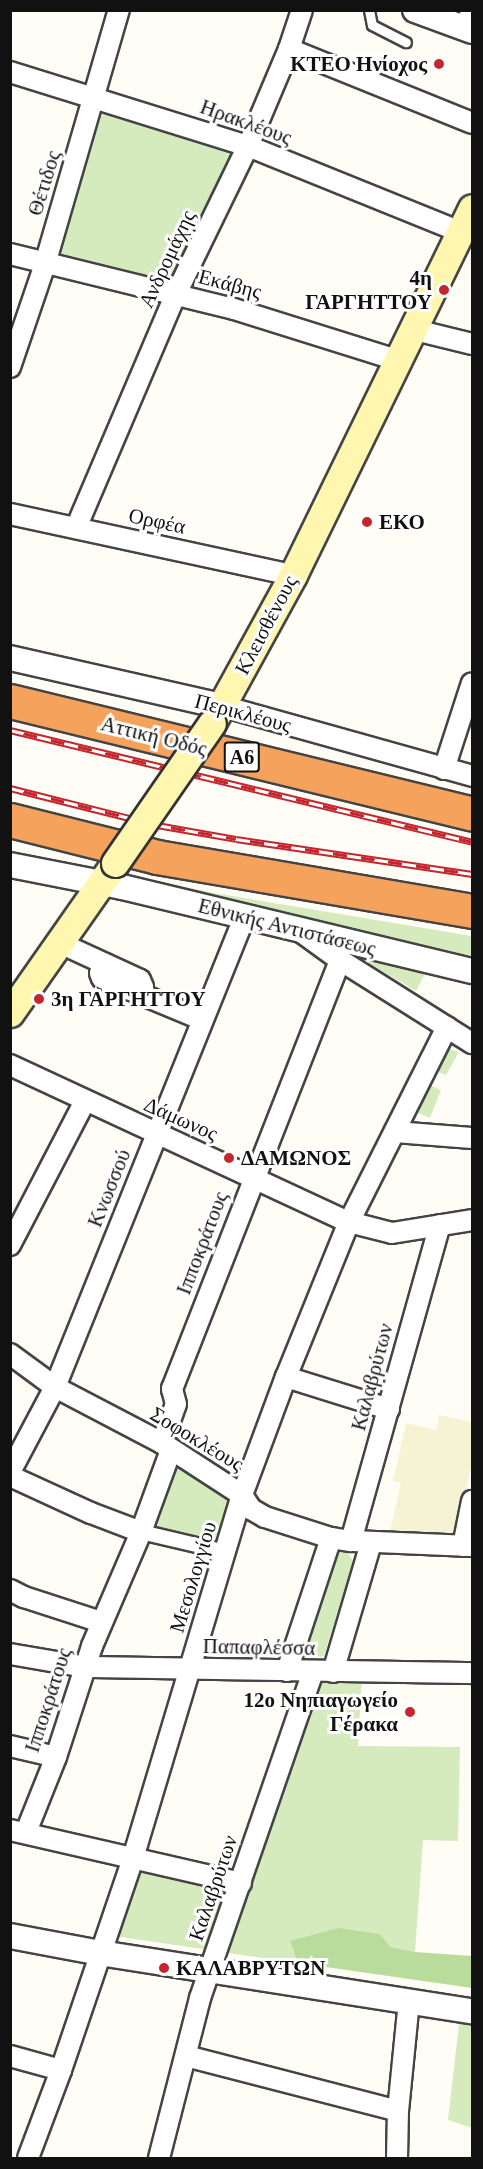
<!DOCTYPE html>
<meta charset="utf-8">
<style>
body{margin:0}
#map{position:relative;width:483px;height:2169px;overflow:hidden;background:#fffdf5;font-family:"Times New Roman",serif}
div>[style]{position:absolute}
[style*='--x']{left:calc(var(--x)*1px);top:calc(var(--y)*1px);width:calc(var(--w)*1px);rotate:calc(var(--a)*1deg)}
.farmland>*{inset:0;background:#f6f3d4}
.green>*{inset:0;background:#d5ebbd}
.forest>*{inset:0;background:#b9dc9c}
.roads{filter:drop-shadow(2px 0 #444) drop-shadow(-2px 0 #444) drop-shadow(0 2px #444) drop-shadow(0 -2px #444)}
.service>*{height:9px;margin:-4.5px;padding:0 4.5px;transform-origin:4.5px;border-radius:4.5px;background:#fff}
.pedestrian>*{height:14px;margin:-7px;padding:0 7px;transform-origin:7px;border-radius:7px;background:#fff}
.minor>*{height:20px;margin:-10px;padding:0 10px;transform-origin:10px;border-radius:10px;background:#fff}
.tertiary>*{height:24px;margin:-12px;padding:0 12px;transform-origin:12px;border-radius:12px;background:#fff}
.secondary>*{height:27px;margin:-13.5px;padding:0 13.5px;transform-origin:13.5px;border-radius:13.5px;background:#fff6b0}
.motorway>*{height:33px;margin:-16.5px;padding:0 16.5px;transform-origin:16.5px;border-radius:16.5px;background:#f5a25d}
.rail>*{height:7px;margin-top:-3.5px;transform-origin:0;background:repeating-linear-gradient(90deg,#fff 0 14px,#c4262e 0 28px);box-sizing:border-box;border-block:2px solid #c4262e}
.bridges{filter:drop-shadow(2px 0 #333) drop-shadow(-2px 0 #333) drop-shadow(0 2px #333) drop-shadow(0 -2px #333)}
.secondary-bridge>*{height:27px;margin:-13.5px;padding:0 13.5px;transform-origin:13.5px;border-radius:13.5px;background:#fff6b0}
.dots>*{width:16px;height:16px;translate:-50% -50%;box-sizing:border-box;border:3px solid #fff;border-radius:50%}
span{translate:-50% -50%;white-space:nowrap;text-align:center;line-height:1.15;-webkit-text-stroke:6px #fff;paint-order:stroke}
.shield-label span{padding:2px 4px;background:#fff;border:2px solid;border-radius:4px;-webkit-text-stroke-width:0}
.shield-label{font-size:20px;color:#111;font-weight:700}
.poi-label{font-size:21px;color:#111;font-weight:700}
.right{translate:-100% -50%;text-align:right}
.left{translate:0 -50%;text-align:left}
.street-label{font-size:21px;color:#111}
.frame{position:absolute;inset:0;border:12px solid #111;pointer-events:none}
</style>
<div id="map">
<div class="farmland">
<i style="clip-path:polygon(439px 1415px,472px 1422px,472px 1462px,457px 1533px,390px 1531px,401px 1483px,393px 1481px,406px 1423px,436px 1430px)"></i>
</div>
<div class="green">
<i style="clip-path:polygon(95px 97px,248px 146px,176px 294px,45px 264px)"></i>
<i style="clip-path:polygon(126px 874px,214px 893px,472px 936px,472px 956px,152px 884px)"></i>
<i style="clip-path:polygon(352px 953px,426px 972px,416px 991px)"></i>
<i style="clip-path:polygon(449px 1049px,459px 1052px,446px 1075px,438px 1072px)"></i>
<i style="clip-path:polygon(427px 1084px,441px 1090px,430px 1118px,414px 1111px)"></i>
<i style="clip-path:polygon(177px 1460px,232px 1495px,216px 1544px,149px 1528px)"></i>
<i style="clip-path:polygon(340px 1550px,347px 1551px,353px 1561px,324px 1656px,310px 1658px,305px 1648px,334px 1555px)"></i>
<i style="clip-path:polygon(331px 1674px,362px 1674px,358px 1746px,460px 1747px,458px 1841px,423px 1840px,415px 1952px,390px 1947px,290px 1941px,298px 1963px,228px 1953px,311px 1688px)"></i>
<i style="clip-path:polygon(137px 1861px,231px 1882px,209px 1950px,114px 1936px)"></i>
<i style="clip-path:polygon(460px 2015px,472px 2018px,472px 2128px,448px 2120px)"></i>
</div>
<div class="forest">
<i style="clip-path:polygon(338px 1928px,380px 1934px,390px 1947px,415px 1952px,472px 1956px,472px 1988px,298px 1963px,290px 1941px)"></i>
</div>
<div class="roads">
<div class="service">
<i style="--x:369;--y:10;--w:15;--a:79"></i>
<i style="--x:372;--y:25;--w:38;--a:27"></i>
</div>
<div class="pedestrian">
<i style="--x:141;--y:1532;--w:87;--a:13.2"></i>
</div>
<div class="minor">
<i style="--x:465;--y:28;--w:19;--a:-69"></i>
<i style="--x:289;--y:49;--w:197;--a:22"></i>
<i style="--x:10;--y:72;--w:249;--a:17.3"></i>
<i style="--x:248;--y:146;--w:230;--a:22"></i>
<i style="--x:10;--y:254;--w:231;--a:13.8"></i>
<i style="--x:234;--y:309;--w:174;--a:17.4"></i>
<i style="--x:415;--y:330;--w:59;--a:13.8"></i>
<i style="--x:10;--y:367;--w:109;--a:-71.2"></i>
<i style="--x:45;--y:264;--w:265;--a:-73.8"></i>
<i style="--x:10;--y:514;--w:289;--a:12.2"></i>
<i style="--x:76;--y:528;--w:254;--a:-66.9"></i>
<i style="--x:176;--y:294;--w:165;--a:-64.1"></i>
<i style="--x:248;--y:146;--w:105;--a:-67.1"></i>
<i style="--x:289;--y:49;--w:41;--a:-71.6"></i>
<i style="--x:222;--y:706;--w:260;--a:15.6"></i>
<i style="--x:444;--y:769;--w:90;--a:-72"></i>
<i style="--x:301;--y:932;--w:48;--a:35.7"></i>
<i style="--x:340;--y:960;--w:156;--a:32.2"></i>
<i style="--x:60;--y:943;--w:88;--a:24.8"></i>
<i style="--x:140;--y:980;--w:8;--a:67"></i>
<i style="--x:143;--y:987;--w:9;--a:111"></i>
<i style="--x:105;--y:964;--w:10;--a:119"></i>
<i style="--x:100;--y:973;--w:5;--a:68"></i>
<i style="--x:102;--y:978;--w:109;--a:22.6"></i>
<i style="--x:10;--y:1065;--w:374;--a:24.9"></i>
<i style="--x:349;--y:1222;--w:44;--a:14.3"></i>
<i style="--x:392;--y:1233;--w:81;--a:-9.2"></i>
<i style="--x:395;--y:1132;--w:77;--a:4.5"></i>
<i style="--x:10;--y:1245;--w:162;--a:-62.5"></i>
<i style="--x:10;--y:1354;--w:56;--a:36.3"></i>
<i style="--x:55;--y:1387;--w:121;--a:27.6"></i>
<i style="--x:162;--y:1443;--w:95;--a:33"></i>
<i style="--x:242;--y:1495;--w:17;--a:57"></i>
<i style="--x:251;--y:1509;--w:16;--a:30"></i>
<i style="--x:265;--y:1517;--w:69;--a:17.7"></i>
<i style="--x:331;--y:1538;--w:20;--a:9"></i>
<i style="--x:351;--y:1541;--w:121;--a:2.4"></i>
<i style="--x:286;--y:1377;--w:108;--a:17.3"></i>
<i style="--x:162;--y:1443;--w:41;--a:-70.3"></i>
<i style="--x:176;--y:1404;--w:16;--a:-105"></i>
<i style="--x:172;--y:1389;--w:461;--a:-68.6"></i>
<i style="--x:10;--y:1472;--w:96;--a:-62.1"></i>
<i style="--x:55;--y:1387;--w:506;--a:-68.05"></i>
<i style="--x:10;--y:1476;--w:89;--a:24.6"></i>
<i style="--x:91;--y:1513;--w:53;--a:20.8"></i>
<i style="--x:351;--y:1541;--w:328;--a:-74.3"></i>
<i style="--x:463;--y:1546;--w:46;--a:-78.7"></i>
<i style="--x:10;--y:1590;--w:16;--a:27"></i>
<i style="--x:24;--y:1597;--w:81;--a:18"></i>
<i style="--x:10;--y:1654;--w:76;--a:9.8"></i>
<i style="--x:85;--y:1667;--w:387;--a:0.9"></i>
<i style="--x:287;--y:1671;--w:140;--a:-71.7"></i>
<i style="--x:333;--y:1672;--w:134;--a:-73.6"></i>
<i style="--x:10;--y:1746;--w:47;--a:13.4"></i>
<i style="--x:10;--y:1830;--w:237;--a:12.9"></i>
<i style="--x:26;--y:1832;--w:81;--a:-68.2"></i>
<i style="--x:56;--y:1757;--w:117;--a:-72"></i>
<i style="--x:92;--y:1646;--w:124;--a:-66.7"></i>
<i style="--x:141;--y:1532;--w:87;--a:-69.9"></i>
<i style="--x:10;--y:2056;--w:53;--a:15.4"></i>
<i style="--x:186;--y:2056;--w:219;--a:14.5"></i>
<i style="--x:28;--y:2158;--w:94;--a:-69.4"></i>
<i style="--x:61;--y:2070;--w:224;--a:-71.2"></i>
<i style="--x:133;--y:1858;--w:379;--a:-73.3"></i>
<i style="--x:242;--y:1495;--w:126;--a:-69.6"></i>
<i style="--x:286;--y:1377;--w:167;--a:-67.9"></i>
<i style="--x:349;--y:1222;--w:218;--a:-63.3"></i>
<i style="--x:159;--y:2158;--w:165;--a:-75.6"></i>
<i style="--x:200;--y:1998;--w:345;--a:-70.9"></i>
<i style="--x:397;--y:2158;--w:47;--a:-88.8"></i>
<i style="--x:398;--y:2111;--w:111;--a:-84.3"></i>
</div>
<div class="tertiary">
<i style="--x:415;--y:10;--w:61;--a:20.2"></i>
<i style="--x:10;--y:658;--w:217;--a:12.8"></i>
<i style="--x:10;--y:865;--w:114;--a:11.1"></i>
<i style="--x:122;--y:887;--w:360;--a:13.5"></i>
<i style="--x:10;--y:1936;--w:92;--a:10.7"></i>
<i style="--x:100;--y:1953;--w:376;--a:8.9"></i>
</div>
<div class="secondary">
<i style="--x:212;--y:723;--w:169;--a:-61.3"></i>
<i style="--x:293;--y:575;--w:408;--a:-64"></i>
<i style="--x:10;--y:1013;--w:183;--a:-55"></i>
</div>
<div class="motorway">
<i style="--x:10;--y:701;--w:476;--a:13.7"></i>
<i style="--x:10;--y:820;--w:152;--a:14.1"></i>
<i style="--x:157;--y:857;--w:320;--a:9.7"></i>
</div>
</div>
<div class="rail">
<i style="--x:10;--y:730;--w:475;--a:13.6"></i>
<i style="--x:10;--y:788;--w:152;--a:14.1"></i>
<i style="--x:157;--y:825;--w:80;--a:10"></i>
<i style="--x:236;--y:839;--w:239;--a:8.4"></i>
</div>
<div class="bridges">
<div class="secondary-bridge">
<i style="--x:115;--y:863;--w:170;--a:-55.3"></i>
</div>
</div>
<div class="dots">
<i style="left:439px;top:64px;background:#c4262e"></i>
<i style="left:444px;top:290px;background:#c4262e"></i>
<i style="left:367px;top:522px;background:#c4262e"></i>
<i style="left:39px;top:999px;background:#c4262e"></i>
<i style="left:229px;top:1158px;background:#c4262e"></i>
<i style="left:410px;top:1712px;background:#c4262e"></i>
<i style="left:164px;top:1968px;background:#c4262e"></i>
</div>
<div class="shield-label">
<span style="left:242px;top:757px">Α6</span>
</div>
<div class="poi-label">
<span class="right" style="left:427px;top:64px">ΚΤΕΟ Hνίοχος</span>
<span class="right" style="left:432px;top:290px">4η<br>ΓΑΡΓΗΤΤΟΥ</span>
<span class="left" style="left:379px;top:522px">ΕΚΟ</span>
<span class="left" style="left:51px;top:999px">3η ΓΑΡΓΗΤΤΟΥ</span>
<span class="left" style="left:241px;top:1158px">ΔΑΜΩΝΟΣ</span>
<span class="right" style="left:398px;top:1712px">12ο Νηπιαγωγείο<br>Γέρακα</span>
<span class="left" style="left:176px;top:1968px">ΚΑΛΑΒΡΥΤΩΝ</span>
</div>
<div class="street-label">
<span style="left:246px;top:122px;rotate:20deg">Ηρακλέους</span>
<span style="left:44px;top:183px;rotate:-73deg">Θέτιδος</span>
<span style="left:167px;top:259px;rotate:-65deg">Ανδρομάχης</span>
<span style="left:230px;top:284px;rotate:15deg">Εκάβης</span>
<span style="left:157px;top:521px;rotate:12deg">Ορφέα</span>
<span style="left:266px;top:625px;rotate:-62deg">Κλεισθένους</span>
<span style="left:243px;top:713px;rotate:15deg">Περικλέους</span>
<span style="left:154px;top:736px;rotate:14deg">Αττική Οδός</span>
<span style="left:287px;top:927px;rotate:14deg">Εθνικής Αντιστάσεως</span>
<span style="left:181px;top:1119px;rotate:24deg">Δάμωνος</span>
<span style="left:109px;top:1188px;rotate:-68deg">Κνωσσού</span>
<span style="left:202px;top:1243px;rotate:-69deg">Ιπποκράτους</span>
<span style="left:372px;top:1377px;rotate:-75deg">Καλαβρύτων</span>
<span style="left:197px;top:1439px;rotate:31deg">Σοφοκλέους</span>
<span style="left:193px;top:1577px;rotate:-73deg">Μεσολογγίου</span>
<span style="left:259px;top:1647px;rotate:1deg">Παπαφλέσσα</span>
<span style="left:48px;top:1700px;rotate:-72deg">Ιπποκράτους</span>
<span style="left:213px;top:1888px;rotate:-71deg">Καλαβρύτων</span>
</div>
<div class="frame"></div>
</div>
